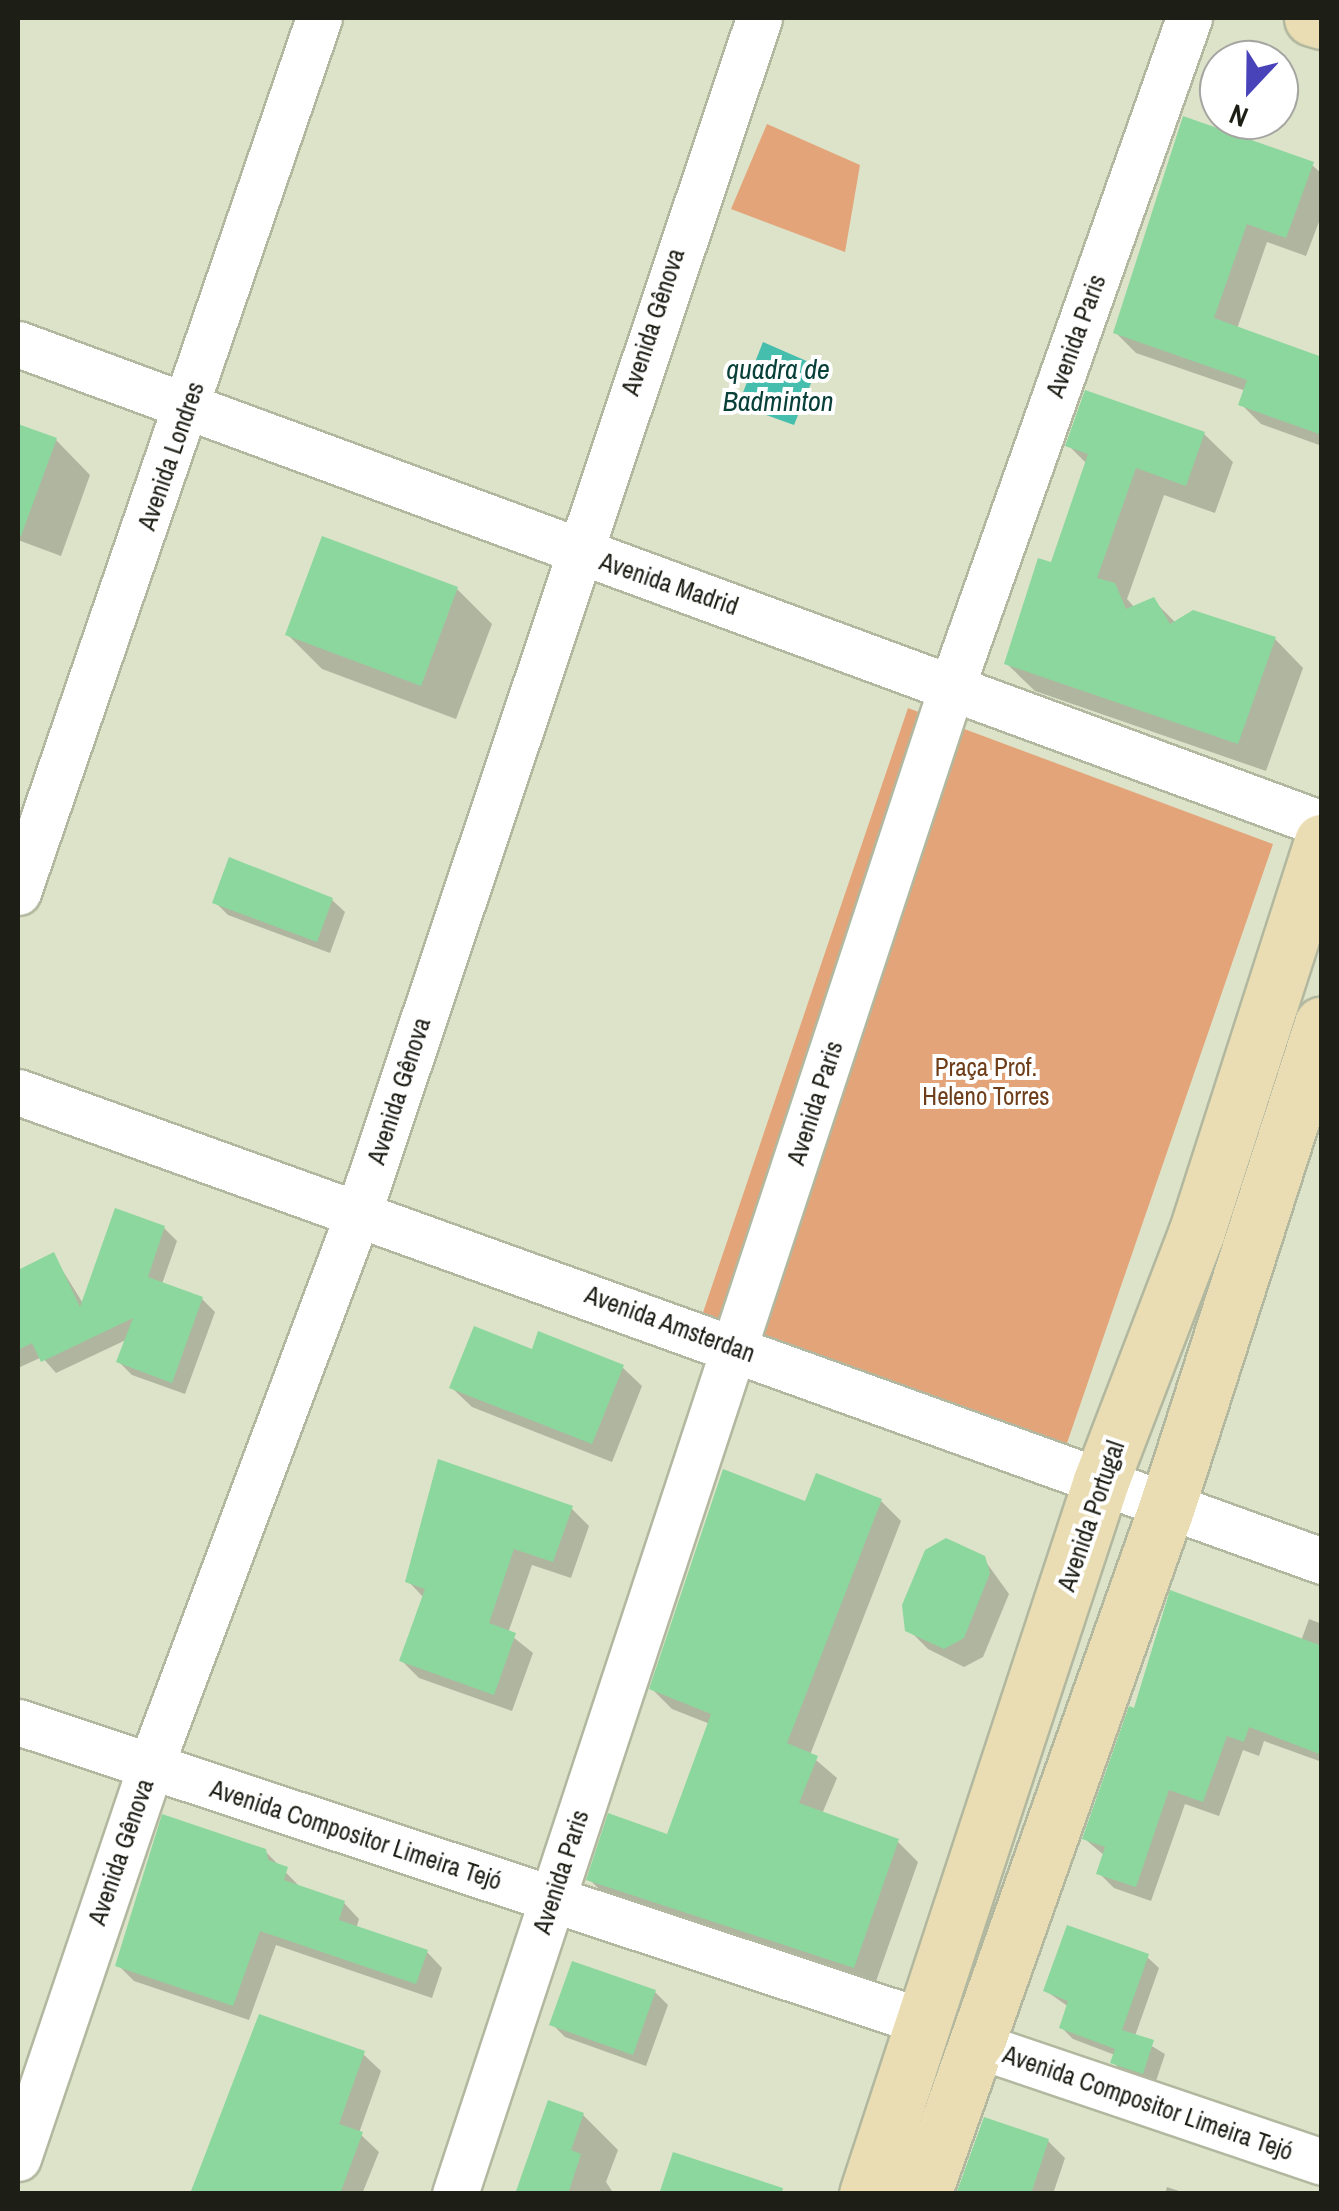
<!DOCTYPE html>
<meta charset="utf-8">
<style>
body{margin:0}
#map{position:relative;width:1339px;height:2211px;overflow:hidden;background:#dce3c9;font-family:"Archivo Narrow",sans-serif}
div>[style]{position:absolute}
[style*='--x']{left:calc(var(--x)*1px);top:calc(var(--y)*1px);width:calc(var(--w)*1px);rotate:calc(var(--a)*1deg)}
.green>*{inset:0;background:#e3a479}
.water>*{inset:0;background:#45beae}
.shadow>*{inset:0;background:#0003}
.building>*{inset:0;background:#8cd79e}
.roads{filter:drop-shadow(2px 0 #b2b89f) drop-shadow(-2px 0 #b2b89f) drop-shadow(0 2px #b2b89f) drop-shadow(0 -2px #b2b89f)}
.street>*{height:45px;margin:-22.5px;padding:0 22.5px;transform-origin:22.5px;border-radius:22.5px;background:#fff}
.secondary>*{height:55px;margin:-27.5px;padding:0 27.5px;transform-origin:27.5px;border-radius:27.5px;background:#eaddb3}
span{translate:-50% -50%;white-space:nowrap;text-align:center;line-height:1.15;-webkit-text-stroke:8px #fff;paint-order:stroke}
.street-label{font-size:25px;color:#1d1f16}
.park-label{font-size:25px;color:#6e3e1a}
.water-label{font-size:28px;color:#084039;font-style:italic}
.frame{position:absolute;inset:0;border:20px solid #1d1f16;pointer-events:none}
.north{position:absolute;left:1199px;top:40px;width:100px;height:100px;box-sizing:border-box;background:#fff;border:2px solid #a5a5a2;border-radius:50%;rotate:202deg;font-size:28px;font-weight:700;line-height:40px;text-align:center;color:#1d1f16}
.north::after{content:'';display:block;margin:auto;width:35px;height:45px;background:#4943b9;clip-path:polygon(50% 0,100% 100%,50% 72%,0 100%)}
</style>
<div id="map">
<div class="green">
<i style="clip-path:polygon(767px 124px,860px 165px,845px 252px,731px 209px)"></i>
<i style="clip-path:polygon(908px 708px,1273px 844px,1056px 1475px,693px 1342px)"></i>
</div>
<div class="water">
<i style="clip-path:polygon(763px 342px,818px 366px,794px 425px,738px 405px)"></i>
</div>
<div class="shadow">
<i style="clip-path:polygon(1312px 165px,1322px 174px,1322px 214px,1306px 256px,1267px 242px,1237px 329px,1322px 360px,1322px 446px,1261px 424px,1241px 404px,1246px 391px,1136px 353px,1116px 333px)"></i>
<i style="clip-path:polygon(18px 426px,56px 440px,90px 475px,61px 556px,18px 540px)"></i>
<i style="clip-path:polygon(1204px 434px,1233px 462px,1215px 513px,1164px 495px,1127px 599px,1135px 608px,1153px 600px,1176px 623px,1275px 639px,1303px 668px,1266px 771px,1035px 691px,1006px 663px,1052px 565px,1087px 464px,1068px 445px)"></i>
<i style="clip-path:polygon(457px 589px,492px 624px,456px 719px,322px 669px,287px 634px)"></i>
<i style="clip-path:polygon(332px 900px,345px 912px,330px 953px,228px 915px,215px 902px)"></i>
<i style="clip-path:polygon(164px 1228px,177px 1241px,162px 1284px,202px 1299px,215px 1312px,185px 1394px,132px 1375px,119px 1362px,128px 1339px,56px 1373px,42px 1357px,18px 1368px,18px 1272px,53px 1255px,84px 1305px)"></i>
<i style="clip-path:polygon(533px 1353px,622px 1367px,642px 1386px,612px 1462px,472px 1407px,452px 1388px)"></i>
<i style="clip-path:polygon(881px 1501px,901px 1521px,810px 1755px,837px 1778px,822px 1814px,898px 1842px,918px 1862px,874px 1987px,609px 1899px,589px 1879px,669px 1838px,710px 1724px,672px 1709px,652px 1689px,806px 1504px)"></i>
<i style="clip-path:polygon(571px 1508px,589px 1526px,571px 1578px,532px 1565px,508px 1633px,533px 1653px,512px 1711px,419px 1678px,401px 1660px,424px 1598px,408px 1581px)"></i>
<i style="clip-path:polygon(983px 1558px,1009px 1594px,983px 1657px,964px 1667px,928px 1649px,908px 1629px)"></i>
<i style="clip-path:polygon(1309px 1619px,1322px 1624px,1322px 1762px,1264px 1741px,1259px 1756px,1243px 1750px,1219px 1816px,1185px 1804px,1151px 1901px,1114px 1888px,1099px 1873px,1105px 1856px,1085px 1839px,1301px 1641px)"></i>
<i style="clip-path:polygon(265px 1851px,301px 1888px,344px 1903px,359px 1919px,356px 1929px,427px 1952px,442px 1968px,432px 1998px,276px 1945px,249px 2020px,134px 1981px,118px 1965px)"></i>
<i style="clip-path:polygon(1147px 1957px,1159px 1968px,1135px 2036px,1165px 2054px,1155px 2084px,1125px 2074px,1113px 2062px,1115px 2055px,1073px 2039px,1061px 2027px,1069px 2007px,1046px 1991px)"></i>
<i style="clip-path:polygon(655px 1992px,668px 2005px,646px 2066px,565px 2037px,552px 2024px)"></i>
<i style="clip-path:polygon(261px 2017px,363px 2054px,381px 2071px,359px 2133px,379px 2152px,362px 2194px,190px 2194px)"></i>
<i style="clip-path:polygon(583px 2115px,618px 2150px,606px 2182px,614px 2194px,517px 2194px)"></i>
<i style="clip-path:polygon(1048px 2141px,1065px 2158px,1053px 2194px,958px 2194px)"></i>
<i style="clip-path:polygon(1167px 2187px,1188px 2194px,1165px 2194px)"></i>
</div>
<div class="building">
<i style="clip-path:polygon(1183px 116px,1314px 162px,1286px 238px,1247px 224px,1214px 318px,1322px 357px,1322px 435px,1238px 405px,1247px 380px,1113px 333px)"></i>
<i style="clip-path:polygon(1085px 390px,1205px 432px,1186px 486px,1136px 468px,1097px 578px,1115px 583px,1126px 609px,1154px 597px,1170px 624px,1193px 610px,1276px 637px,1238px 744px,1004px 664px,1038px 558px,1051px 562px,1088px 454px,1065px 446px)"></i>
<i style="clip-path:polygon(18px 424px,57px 438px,21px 536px,18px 535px)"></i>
<i style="clip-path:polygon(322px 536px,458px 587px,421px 686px,285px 635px)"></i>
<i style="clip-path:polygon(229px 857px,333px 898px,317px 942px,212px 903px)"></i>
<i style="clip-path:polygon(115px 1208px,165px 1226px,148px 1277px,203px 1297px,172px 1383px,116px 1362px,133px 1318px,41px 1362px,32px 1343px,18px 1350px,18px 1270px,54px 1252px,80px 1307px)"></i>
<i style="clip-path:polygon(474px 1326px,532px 1349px,538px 1331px,624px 1365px,592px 1444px,449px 1388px)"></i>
<i style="clip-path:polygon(438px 1459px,573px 1506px,553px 1562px,514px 1549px,489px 1623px,516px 1633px,494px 1695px,399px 1661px,425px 1589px,405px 1582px)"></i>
<i style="clip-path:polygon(723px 1469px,805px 1501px,816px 1473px,882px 1499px,787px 1743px,818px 1756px,799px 1803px,899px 1839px,854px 1968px,586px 1880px,608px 1813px,667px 1834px,711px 1714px,649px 1689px)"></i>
<i style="clip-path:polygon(946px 1538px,985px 1556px,990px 1573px,964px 1638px,944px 1649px,905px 1631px,902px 1605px,925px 1550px)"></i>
<i style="clip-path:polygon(1170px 1590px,1322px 1646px,1322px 1755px,1249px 1727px,1244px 1742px,1227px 1736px,1203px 1802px,1169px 1790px,1136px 1887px,1096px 1874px,1105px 1847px,1082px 1839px,1129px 1706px,1134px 1708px)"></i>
<i style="clip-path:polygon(162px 1814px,266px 1849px,268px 1860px,288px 1867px,284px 1880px,345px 1901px,339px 1920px,428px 1950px,416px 1984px,260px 1931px,233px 2006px,115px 1966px)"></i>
<i style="clip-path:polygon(1067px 1925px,1149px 1954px,1122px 2030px,1154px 2040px,1143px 2074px,1110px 2063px,1115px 2049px,1059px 2028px,1068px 2001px,1043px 1991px)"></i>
<i style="clip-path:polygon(572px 1961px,656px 1990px,633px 2055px,549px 2025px)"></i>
<i style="clip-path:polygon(259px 2014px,365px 2051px,339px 2124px,363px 2132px,340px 2194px,190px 2194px)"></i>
<i style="clip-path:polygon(548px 2100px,584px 2113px,571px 2150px,581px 2154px,568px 2194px,515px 2194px)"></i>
<i style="clip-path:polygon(984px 2117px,1049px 2139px,1031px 2194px,956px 2194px)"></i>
<i style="clip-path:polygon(673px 2152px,783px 2188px,782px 2194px,659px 2194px)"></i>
</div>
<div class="roads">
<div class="street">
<i style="--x:18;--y:344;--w:1390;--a:20.21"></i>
<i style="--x:18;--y:892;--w:924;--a:-71"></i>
<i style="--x:18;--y:1092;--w:1386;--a:19.78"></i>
<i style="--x:18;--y:1722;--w:954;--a:18.32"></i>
<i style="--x:974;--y:2044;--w:367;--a:18.7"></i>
<i style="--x:18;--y:2158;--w:413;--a:-71.3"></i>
<i style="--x:150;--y:1767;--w:594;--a:-69.4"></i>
<i style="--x:359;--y:1211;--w:1258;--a:-71.46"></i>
<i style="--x:455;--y:2194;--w:1591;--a:-71.76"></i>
<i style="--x:953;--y:683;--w:706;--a:-70.46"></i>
</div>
<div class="secondary">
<i style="--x:1312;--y:18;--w:10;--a:17"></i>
<i style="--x:867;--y:2194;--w:750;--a:-71.83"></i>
<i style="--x:1101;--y:1481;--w:265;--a:-69"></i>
<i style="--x:1196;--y:1234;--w:412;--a:-72.2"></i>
<i style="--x:923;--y:2194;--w:727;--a:-70.47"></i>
<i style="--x:1166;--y:1509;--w:509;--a:-72.17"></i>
</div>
</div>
<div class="street-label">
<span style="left:653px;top:322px;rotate:-72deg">Avenida Gênova</span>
<span style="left:1076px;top:336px;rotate:-70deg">Avenida Paris</span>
<span style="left:171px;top:456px;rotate:-71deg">Avenida Londres</span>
<span style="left:669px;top:584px;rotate:19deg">Avenida Madrid</span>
<span style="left:399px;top:1091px;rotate:-72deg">Avenida Gênova</span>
<span style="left:815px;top:1103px;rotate:-72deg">Avenida Paris</span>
<span style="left:670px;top:1324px;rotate:20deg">Avenida Amsterdan</span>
<span style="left:1091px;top:1516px;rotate:-71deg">Avenida Portugal</span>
<span style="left:356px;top:1835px;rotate:18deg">Avenida Compositor Limeira Tejó</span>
<span style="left:121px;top:1852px;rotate:-71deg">Avenida Gênova</span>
<span style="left:561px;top:1872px;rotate:-72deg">Avenida Paris</span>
<span style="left:1148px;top:2103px;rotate:19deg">Avenida Compositor Limeira Tejó</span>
</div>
<div class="park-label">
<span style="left:986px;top:1082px">Praça Prof.<br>Heleno Torres</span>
</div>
<div class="water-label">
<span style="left:778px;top:385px">quadra de<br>Badminton</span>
</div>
<div class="frame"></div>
<div class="north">N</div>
</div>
